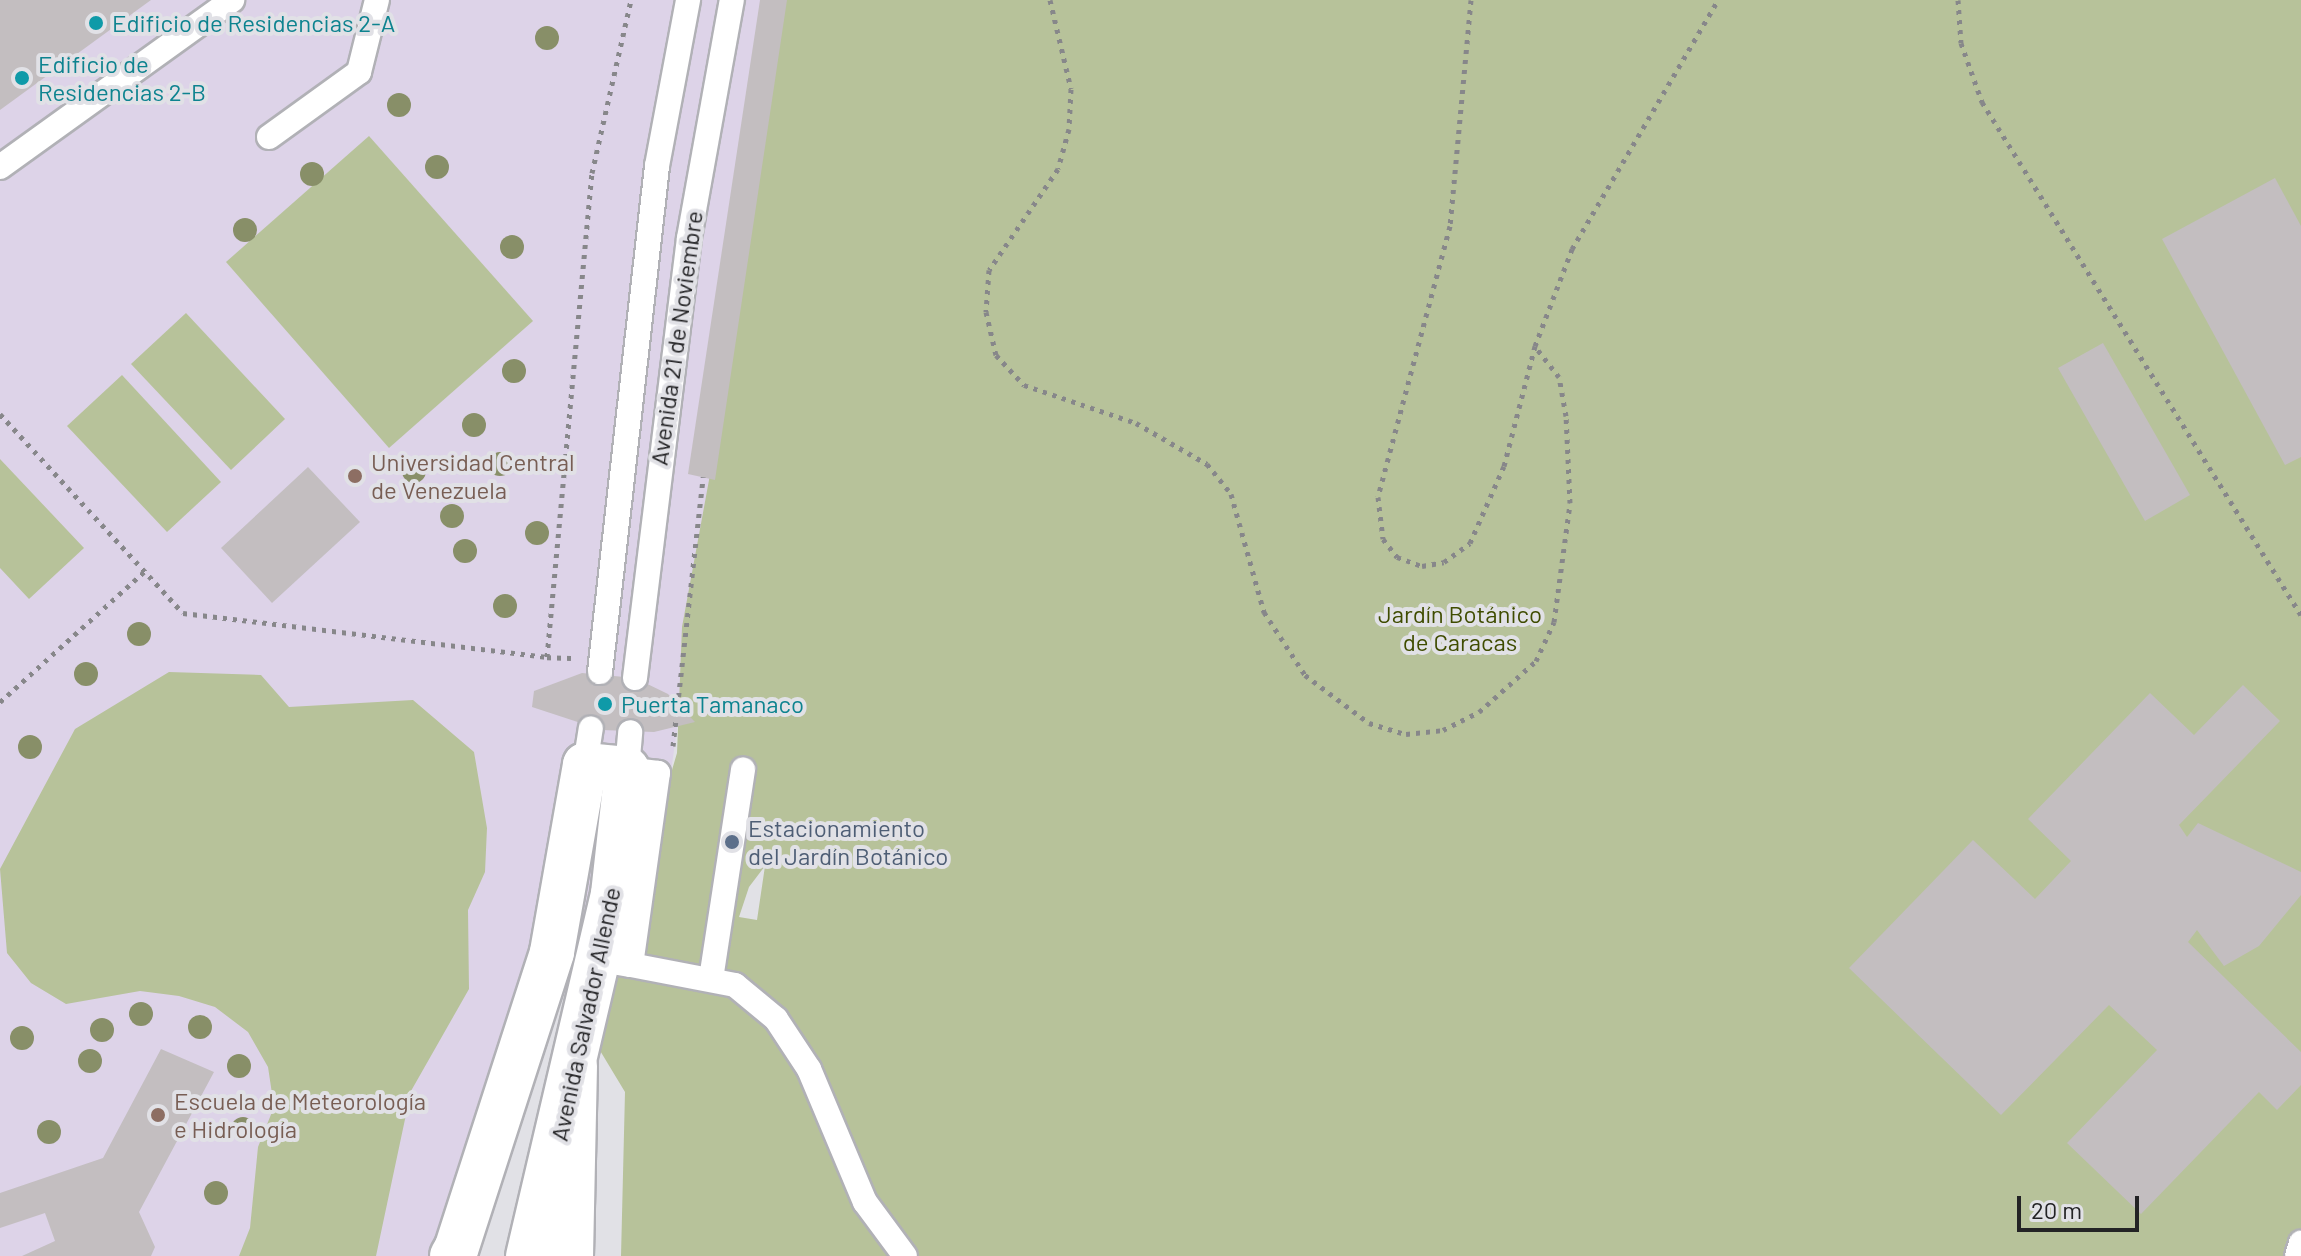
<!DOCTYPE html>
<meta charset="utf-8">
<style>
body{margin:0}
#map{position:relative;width:2301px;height:1256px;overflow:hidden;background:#e1e1e6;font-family:Barlow,sans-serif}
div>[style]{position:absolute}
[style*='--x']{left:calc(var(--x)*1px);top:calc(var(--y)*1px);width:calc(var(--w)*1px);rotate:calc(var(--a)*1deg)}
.education>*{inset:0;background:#ddd3e8}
.green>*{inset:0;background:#b7c29a}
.building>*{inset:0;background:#c3bec0}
.path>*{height:5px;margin-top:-2.5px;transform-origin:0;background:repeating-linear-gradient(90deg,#87878a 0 4px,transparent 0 10px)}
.roads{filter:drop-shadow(2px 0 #b1b1b6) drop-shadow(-2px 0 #b1b1b6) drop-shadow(0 2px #b1b1b6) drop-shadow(0 -2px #b1b1b6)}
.service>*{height:24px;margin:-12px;padding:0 12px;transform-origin:12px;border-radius:12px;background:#fff}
.minor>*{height:44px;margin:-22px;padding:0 22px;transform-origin:22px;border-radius:22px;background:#fff}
.motorway>*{height:44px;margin:-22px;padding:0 22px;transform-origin:22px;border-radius:22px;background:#fff}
.trees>*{width:24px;height:24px;margin:-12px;border-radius:50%;background:#888f68}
.dots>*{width:22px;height:22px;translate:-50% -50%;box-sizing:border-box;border:4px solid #e1e1e6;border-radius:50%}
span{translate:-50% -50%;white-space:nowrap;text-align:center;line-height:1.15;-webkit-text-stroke:8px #e1e1e6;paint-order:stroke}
.culture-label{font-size:24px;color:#0d838f}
.left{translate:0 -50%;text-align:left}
.street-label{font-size:24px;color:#232325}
.education-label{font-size:24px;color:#785e54}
.park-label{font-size:24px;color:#3f4c00}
.service-label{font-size:24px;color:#4e5e75}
.scale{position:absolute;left:2017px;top:1196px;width:122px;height:36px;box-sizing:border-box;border:4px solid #232325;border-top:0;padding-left:10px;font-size:24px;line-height:28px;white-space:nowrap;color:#232325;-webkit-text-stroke:6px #e1e1e6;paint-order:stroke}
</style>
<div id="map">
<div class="education">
<i style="clip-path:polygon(0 0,781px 0,640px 989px,522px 975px,441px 1256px,0 1256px)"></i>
</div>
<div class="green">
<i style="clip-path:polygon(evenodd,780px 0,2301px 0,2301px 1256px,621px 1256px,625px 1092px,593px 1039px,677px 753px,682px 627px,709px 480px,726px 296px,780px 0,765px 866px,757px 920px,739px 917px,749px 887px,765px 866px)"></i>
<i style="clip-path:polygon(369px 136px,533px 321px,389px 448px,226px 262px)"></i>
<i style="clip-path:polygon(186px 313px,285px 419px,231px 470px,131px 364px)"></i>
<i style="clip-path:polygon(122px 375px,221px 482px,167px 532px,67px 426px)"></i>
<i style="clip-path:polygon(0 459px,84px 548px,29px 599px,0 568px)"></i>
<i style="clip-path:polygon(169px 672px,261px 675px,289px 707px,413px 700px,474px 752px,487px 828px,485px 872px,468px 910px,469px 989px,411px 1091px,376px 1256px,239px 1256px,250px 1228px,258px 1147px,274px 1107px,268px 1067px,248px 1032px,215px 1007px,179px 996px,140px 991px,66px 1004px,31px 983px,7px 953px,0 869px,75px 729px)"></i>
</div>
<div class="building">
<i style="clip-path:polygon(0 0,151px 0,0 110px)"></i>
<i style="clip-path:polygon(760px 0,787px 0,715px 480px,688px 474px)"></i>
<i style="clip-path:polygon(2275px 178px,2301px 226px,2301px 457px,2285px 465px,2162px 239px)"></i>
<i style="clip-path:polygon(2103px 343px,2190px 495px,2145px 521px,2058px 368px)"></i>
<i style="clip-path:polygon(308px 467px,360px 522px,272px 603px,221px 548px)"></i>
<i style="clip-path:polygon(582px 673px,635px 678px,668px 694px,695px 722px,654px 732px,602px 730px,532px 707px,534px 691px)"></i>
<i style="clip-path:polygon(2243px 685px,2280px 721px,2179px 825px,2187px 837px,2198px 823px,2301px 872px,2301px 895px,2259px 946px,2224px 966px,2197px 930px,2188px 942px,2301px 1052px,2301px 1085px,2277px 1110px,2259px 1092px,2141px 1214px,2067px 1143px,2157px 1050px,2109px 1005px,2001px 1115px,1849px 968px,1973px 840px,2035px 899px,2071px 861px,2028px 819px,2150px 693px,2194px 735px)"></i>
<i style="clip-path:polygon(161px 1049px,214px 1072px,139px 1212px,155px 1247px,151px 1256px,22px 1256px,55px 1241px,45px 1213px,0 1228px,0 1193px,103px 1158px)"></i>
</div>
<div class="path">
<i style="--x:1050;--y:0;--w:91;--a:76.7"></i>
<i style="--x:1071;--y:89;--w:40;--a:92.9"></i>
<i style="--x:1069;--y:129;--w:41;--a:105.4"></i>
<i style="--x:1058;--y:169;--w:122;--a:124.3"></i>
<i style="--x:989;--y:270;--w:42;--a:94.1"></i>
<i style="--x:986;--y:312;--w:44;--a:76.9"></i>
<i style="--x:996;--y:355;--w:41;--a:47"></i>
<i style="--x:1024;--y:385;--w:118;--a:18.7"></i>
<i style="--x:1136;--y:423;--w:82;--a:30"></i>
<i style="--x:1207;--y:464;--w:38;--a:51"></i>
<i style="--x:1231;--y:494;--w:123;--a:74.4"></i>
<i style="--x:1264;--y:612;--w:75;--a:56.9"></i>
<i style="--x:1305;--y:675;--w:80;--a:36.9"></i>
<i style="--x:1369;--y:723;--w:39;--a:17"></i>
<i style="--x:1406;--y:734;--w:37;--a:-6"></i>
<i style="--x:1443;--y:730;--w:40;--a:-26.6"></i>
<i style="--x:1479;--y:712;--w:76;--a:-41.8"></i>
<i style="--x:1536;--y:661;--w:43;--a:-65.2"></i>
<i style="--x:1554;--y:622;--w:120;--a:-82.3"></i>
<i style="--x:1570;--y:503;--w:87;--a:-92.6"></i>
<i style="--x:1566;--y:416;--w:40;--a:-100"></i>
<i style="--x:1559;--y:377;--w:39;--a:-128"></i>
<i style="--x:1471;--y:0;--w:227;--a:95.3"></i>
<i style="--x:1450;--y:226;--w:280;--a:104.9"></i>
<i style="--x:1378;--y:497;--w:42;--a:83.2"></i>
<i style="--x:1383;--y:539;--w:23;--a:52"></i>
<i style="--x:1397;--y:557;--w:27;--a:20"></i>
<i style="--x:1422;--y:566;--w:22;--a:-10"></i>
<i style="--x:1444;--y:562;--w:32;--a:-36"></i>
<i style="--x:1470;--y:543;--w:84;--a:-66.2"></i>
<i style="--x:1504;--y:466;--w:124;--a:-75.5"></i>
<i style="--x:1535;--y:346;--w:104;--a:-69.1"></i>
<i style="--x:1572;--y:249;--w:289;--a:-59.6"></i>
<i style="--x:1958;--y:0;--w:43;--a:86"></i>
<i style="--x:1961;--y:43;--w:63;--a:70.4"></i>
<i style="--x:1982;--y:102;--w:604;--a:58.13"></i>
<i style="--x:0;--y:414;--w:270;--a:47.4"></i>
<i style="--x:183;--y:613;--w:367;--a:6.9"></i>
<i style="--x:571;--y:658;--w:24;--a:-178"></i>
<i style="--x:547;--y:657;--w:486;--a:-84.7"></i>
<i style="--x:592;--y:173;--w:177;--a:-77.3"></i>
<i style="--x:0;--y:702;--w:195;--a:-42.1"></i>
<i style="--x:673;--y:746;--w:271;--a:-83.6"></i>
</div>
<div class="roads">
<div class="service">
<i style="--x:269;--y:137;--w:111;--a:-35.8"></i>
<i style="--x:359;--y:72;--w:74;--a:-76"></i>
<i style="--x:0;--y:167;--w:286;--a:-35.7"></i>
<i style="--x:600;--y:672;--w:509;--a:-83.57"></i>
<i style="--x:657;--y:166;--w:169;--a:-79.4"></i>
<i style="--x:635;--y:678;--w:443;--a:-83"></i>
<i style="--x:689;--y:238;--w:242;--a:-79.8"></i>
<i style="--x:585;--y:765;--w:37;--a:-81"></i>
<i style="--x:618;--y:963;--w:13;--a:9"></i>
<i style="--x:631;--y:965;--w:194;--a:-82"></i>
<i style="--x:658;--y:773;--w:31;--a:-173"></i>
<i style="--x:627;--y:769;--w:37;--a:-85"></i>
<i style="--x:631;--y:965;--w:106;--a:10.9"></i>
<i style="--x:735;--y:985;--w:53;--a:39.7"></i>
<i style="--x:776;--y:1019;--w:60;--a:56.6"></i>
<i style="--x:809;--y:1069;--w:144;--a:67.2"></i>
<i style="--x:865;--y:1202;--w:67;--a:53.5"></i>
<i style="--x:711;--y:979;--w:212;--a:-81.3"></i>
<i style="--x:2297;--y:1256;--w:14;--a:-73"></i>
</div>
<div class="minor">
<i style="--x:454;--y:1256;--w:319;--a:-72.1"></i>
<i style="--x:552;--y:952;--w:190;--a:-80"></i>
<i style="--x:585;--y:765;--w:42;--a:5.4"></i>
<i style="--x:627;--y:769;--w:126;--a:96.4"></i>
<i style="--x:613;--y:894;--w:372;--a:103.2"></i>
</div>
<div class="motorway">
<i style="--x:452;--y:1256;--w:8;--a:-60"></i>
<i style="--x:571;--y:1256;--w:190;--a:-88.8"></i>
</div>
</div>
<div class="trees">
<i style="left:547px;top:38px"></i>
<i style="left:399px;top:105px"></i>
<i style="left:437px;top:167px"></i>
<i style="left:312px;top:174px"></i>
<i style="left:245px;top:230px"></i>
<i style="left:512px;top:247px"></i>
<i style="left:514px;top:371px"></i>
<i style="left:474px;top:425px"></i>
<i style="left:500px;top:464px"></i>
<i style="left:414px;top:471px"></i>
<i style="left:452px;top:516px"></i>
<i style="left:537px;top:533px"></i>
<i style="left:465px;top:551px"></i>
<i style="left:505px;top:606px"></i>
<i style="left:139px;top:634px"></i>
<i style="left:86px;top:674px"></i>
<i style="left:30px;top:747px"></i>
<i style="left:141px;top:1014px"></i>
<i style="left:200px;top:1027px"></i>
<i style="left:102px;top:1030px"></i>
<i style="left:22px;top:1038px"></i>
<i style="left:90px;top:1061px"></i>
<i style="left:239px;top:1066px"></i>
<i style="left:243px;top:1129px"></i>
<i style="left:49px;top:1132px"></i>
<i style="left:216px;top:1193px"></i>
</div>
<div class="dots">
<i style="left:96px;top:23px;background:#0f9aa8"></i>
<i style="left:22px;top:78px;background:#0f9aa8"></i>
<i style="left:355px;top:476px;background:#8d6e63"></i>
<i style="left:605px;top:704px;background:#0f9aa8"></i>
<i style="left:732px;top:842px;background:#5c6f8a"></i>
<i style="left:158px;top:1115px;background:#8d6e63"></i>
</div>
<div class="culture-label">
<span class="left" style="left:112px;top:23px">Edificio de Residencias 2-A</span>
<span class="left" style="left:38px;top:78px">Edificio de<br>Residencias 2-B</span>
<span class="left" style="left:621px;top:704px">Puerta Tamanaco</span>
</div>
<div class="street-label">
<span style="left:676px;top:338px;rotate:-82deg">Avenida 21 de Noviembre</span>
<span style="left:585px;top:1014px;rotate:-78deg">Avenida Salvador Allende</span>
</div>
<div class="education-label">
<span class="left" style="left:371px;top:476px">Universidad Central<br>de Venezuela</span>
<span class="left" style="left:174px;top:1115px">Escuela de Meteorología<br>e Hidrología</span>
</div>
<div class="park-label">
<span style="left:1460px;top:628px">Jardín Botánico<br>de Caracas</span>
</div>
<div class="service-label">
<span class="left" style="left:748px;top:842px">Estacionamiento<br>del Jardín Botánico</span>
</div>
<div class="scale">20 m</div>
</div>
